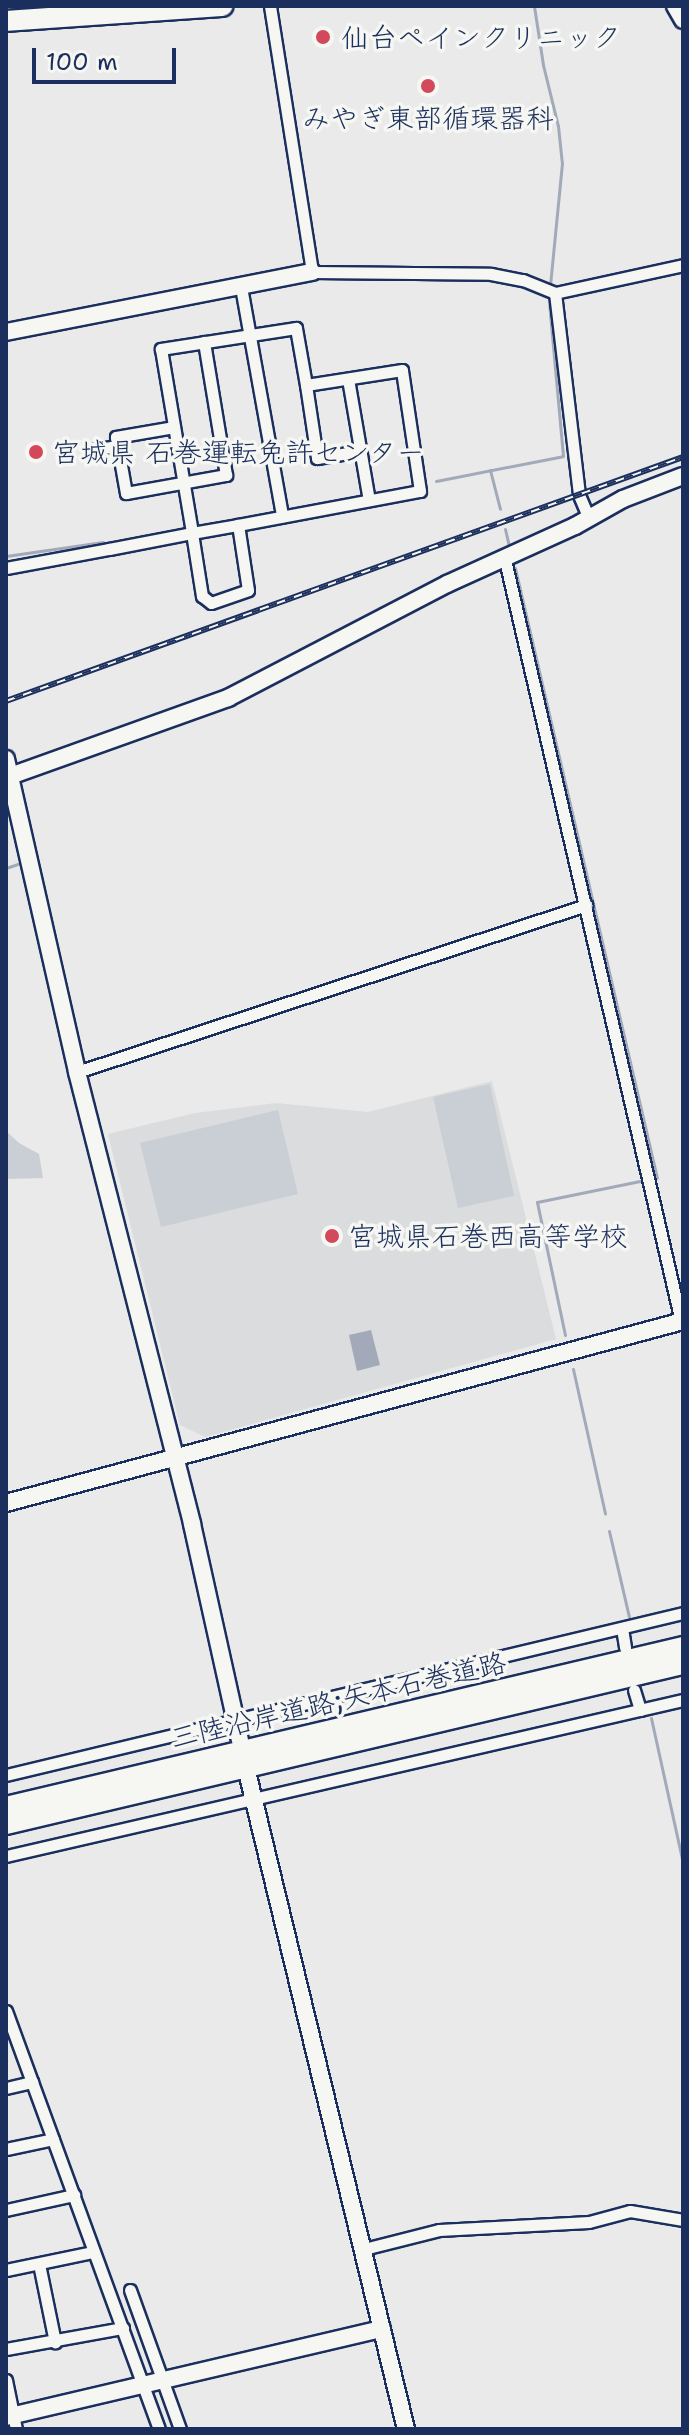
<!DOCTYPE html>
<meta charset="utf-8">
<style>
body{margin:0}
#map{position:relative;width:689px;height:2435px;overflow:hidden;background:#e9eae9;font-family:"Shantell Sans","Klee One",sans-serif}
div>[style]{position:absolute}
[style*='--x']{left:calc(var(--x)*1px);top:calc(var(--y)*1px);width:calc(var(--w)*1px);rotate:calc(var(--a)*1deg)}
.built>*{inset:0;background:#dadcde}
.green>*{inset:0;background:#caced5}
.water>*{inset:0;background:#a2aaba}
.stream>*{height:3px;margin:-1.5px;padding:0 1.5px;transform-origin:1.5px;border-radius:1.5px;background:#a2aaba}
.roads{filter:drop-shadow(2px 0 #1b2f5e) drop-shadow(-2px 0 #1b2f5e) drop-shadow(0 2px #1b2f5e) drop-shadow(0 -2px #1b2f5e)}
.street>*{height:11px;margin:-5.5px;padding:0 5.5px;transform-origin:5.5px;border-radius:5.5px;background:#f6f6f2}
.secondary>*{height:16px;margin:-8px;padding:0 8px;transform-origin:8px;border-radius:8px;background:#f6f6f2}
.highway>*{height:20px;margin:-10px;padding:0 10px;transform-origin:10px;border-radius:10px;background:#f6f6f2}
.rail>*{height:6px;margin-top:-3px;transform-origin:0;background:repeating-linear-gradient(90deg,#f6f6f2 0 9px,#1b2f5e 0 18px);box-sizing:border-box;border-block:2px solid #1b2f5e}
.dots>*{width:22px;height:22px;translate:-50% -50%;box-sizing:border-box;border:4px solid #f6f6f2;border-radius:50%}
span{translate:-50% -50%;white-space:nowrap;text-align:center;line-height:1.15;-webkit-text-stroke:7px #f6f6f2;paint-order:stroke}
.poi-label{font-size:28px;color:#1b2f5e}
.left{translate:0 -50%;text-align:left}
.street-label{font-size:28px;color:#1b2f5e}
.frame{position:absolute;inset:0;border:8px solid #1b2f5e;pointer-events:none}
.scale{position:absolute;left:32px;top:48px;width:144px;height:36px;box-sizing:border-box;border:4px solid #1b2f5e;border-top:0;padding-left:10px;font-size:24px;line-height:28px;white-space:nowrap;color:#1b2f5e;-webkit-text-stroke:6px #f6f6f2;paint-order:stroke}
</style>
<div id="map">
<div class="built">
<i style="clip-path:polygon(492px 1081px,556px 1339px,205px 1437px,180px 1425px,108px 1134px,195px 1113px,276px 1103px,368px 1112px)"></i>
</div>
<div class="green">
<i style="clip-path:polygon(490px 1084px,514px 1196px,458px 1208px,433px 1097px)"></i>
<i style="clip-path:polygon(278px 1110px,298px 1194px,161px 1227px,140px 1143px)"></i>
<i style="clip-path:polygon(6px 1131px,19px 1143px,39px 1154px,43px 1178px,6px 1179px)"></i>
</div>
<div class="water">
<i style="clip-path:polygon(371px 1330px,380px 1365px,357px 1371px,349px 1335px)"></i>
</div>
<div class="stream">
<i style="--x:534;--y:6;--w:60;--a:81.3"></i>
<i style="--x:543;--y:65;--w:63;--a:76.2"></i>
<i style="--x:558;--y:126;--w:37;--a:84"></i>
<i style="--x:562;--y:163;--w:123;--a:95.6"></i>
<i style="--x:490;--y:470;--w:40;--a:75.6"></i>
<i style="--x:436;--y:481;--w:129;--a:-11.1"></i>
<i style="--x:563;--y:456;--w:156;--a:-95.2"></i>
<i style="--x:505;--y:529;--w:22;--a:77"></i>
<i style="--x:6;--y:556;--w:98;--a:-8.2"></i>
<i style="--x:515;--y:568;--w:626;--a:76.9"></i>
<i style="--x:6;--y:868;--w:18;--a:-19"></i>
<i style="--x:565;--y:1335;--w:136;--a:-101.9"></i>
<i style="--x:537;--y:1202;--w:105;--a:-11.5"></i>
<i style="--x:573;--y:1369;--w:148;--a:77.5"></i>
<i style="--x:609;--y:1531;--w:88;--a:76.9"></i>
<i style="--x:651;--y:1718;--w:149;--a:77.6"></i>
</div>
<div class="roads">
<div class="street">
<i style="--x:270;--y:6;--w:269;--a:81"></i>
<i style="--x:312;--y:272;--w:179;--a:0.6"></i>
<i style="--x:491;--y:274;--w:33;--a:11"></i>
<i style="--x:523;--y:280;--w:35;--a:22"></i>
<i style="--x:555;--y:293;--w:131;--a:-12.3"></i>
<i style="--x:241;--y:287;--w:233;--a:79.8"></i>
<i style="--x:555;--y:293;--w:203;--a:83.2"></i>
<i style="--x:579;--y:495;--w:25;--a:67"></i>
<i style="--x:348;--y:379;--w:123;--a:80.2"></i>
<i style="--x:306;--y:385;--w:74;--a:81.4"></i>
<i style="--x:317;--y:458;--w:44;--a:-9.2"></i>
<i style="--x:174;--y:427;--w:59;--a:170.2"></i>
<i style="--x:116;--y:437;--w:57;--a:79.9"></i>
<i style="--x:126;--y:493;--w:102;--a:-10.2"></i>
<i style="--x:226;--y:475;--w:135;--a:-99.4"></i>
<i style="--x:92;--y:450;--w:26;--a:-9"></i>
<i style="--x:505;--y:560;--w:781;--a:76.98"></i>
<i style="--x:6;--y:568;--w:105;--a:-10.5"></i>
<i style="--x:109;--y:549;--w:85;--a:-10.9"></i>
<i style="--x:192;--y:533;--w:47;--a:-9.9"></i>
<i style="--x:238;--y:525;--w:185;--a:-10.6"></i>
<i style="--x:420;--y:491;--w:122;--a:-98.5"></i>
<i style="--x:402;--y:370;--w:97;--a:171.1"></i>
<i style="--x:306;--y:385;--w:58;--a:-100"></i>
<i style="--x:296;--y:328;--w:137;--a:171.2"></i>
<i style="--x:161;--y:349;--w:187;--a:80.4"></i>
<i style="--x:192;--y:533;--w:64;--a:81"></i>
<i style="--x:202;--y:596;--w:11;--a:38"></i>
<i style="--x:211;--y:603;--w:39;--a:-19"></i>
<i style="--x:248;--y:590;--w:66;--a:-98.7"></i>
<i style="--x:77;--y:1072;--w:536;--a:-18.16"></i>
<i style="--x:622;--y:1628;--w:20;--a:81"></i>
<i style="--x:634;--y:1690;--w:21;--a:73"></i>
<i style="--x:6;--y:1775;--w:696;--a:-13.46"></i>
<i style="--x:6;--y:1856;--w:695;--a:-12.98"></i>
<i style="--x:6;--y:2011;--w:445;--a:69.9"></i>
<i style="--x:6;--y:2088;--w:27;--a:-13"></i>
<i style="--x:6;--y:2149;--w:48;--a:-12"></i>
<i style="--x:6;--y:2210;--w:70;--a:-12.4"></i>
<i style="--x:364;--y:2249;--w:77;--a:-14.2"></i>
<i style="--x:439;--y:2230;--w:150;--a:-3.1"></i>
<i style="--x:589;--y:2222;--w:42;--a:-15"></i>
<i style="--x:630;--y:2211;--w:54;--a:9.6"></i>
<i style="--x:39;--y:2264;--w:80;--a:78.4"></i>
<i style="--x:6;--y:2270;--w:89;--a:-11.7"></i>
<i style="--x:130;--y:2290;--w:148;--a:70.2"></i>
<i style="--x:6;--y:2349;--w:119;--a:-10.2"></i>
<i style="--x:6;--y:2380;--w:50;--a:78.5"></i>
</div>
<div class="secondary">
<i style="--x:675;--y:6;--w:16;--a:60"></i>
<i style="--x:6;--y:332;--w:312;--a:-11.1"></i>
<i style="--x:6;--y:759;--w:321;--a:77.2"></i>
<i style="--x:77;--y:1072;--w:466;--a:75.7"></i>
<i style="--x:192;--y:1524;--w:222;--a:77.5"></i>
<i style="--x:10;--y:776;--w:232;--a:-19.7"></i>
<i style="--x:228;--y:698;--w:247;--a:-27.5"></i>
<i style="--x:447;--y:584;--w:141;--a:-24.4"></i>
<i style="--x:575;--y:526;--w:55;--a:-29.4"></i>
<i style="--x:623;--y:499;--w:64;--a:-21"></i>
<i style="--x:6;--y:1503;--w:701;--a:-15.05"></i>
<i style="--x:248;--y:1776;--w:672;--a:76.4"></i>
<i style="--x:6;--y:2417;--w:386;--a:-13.2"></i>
</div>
<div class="highway">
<i style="--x:6;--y:21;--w:217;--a:-4"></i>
<i style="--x:6;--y:1807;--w:696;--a:-13.3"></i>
<i style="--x:6;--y:1824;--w:696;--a:-13.3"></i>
</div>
</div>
<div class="rail">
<i style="--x:6;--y:701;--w:720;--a:-19.82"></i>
</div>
<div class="dots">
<i style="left:323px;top:37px;background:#d1495b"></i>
<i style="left:428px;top:86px;background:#d1495b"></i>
<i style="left:36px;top:452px;background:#d1495b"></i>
<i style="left:332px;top:1236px;background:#d1495b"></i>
</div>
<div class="poi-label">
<span class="left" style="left:341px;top:37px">仙台ペインクリニック</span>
<span style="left:428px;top:118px">みやぎ東部循環器科</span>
<span class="left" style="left:52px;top:452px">宮城県 石巻運転免許センター</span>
<span class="left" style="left:348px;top:1236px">宮城県石巻西高等学校</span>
</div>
<div class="street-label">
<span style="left:338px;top:1700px;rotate:-13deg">三陸沿岸道路;矢本石巻道路</span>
</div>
<div class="frame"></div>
<div class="scale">100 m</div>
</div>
